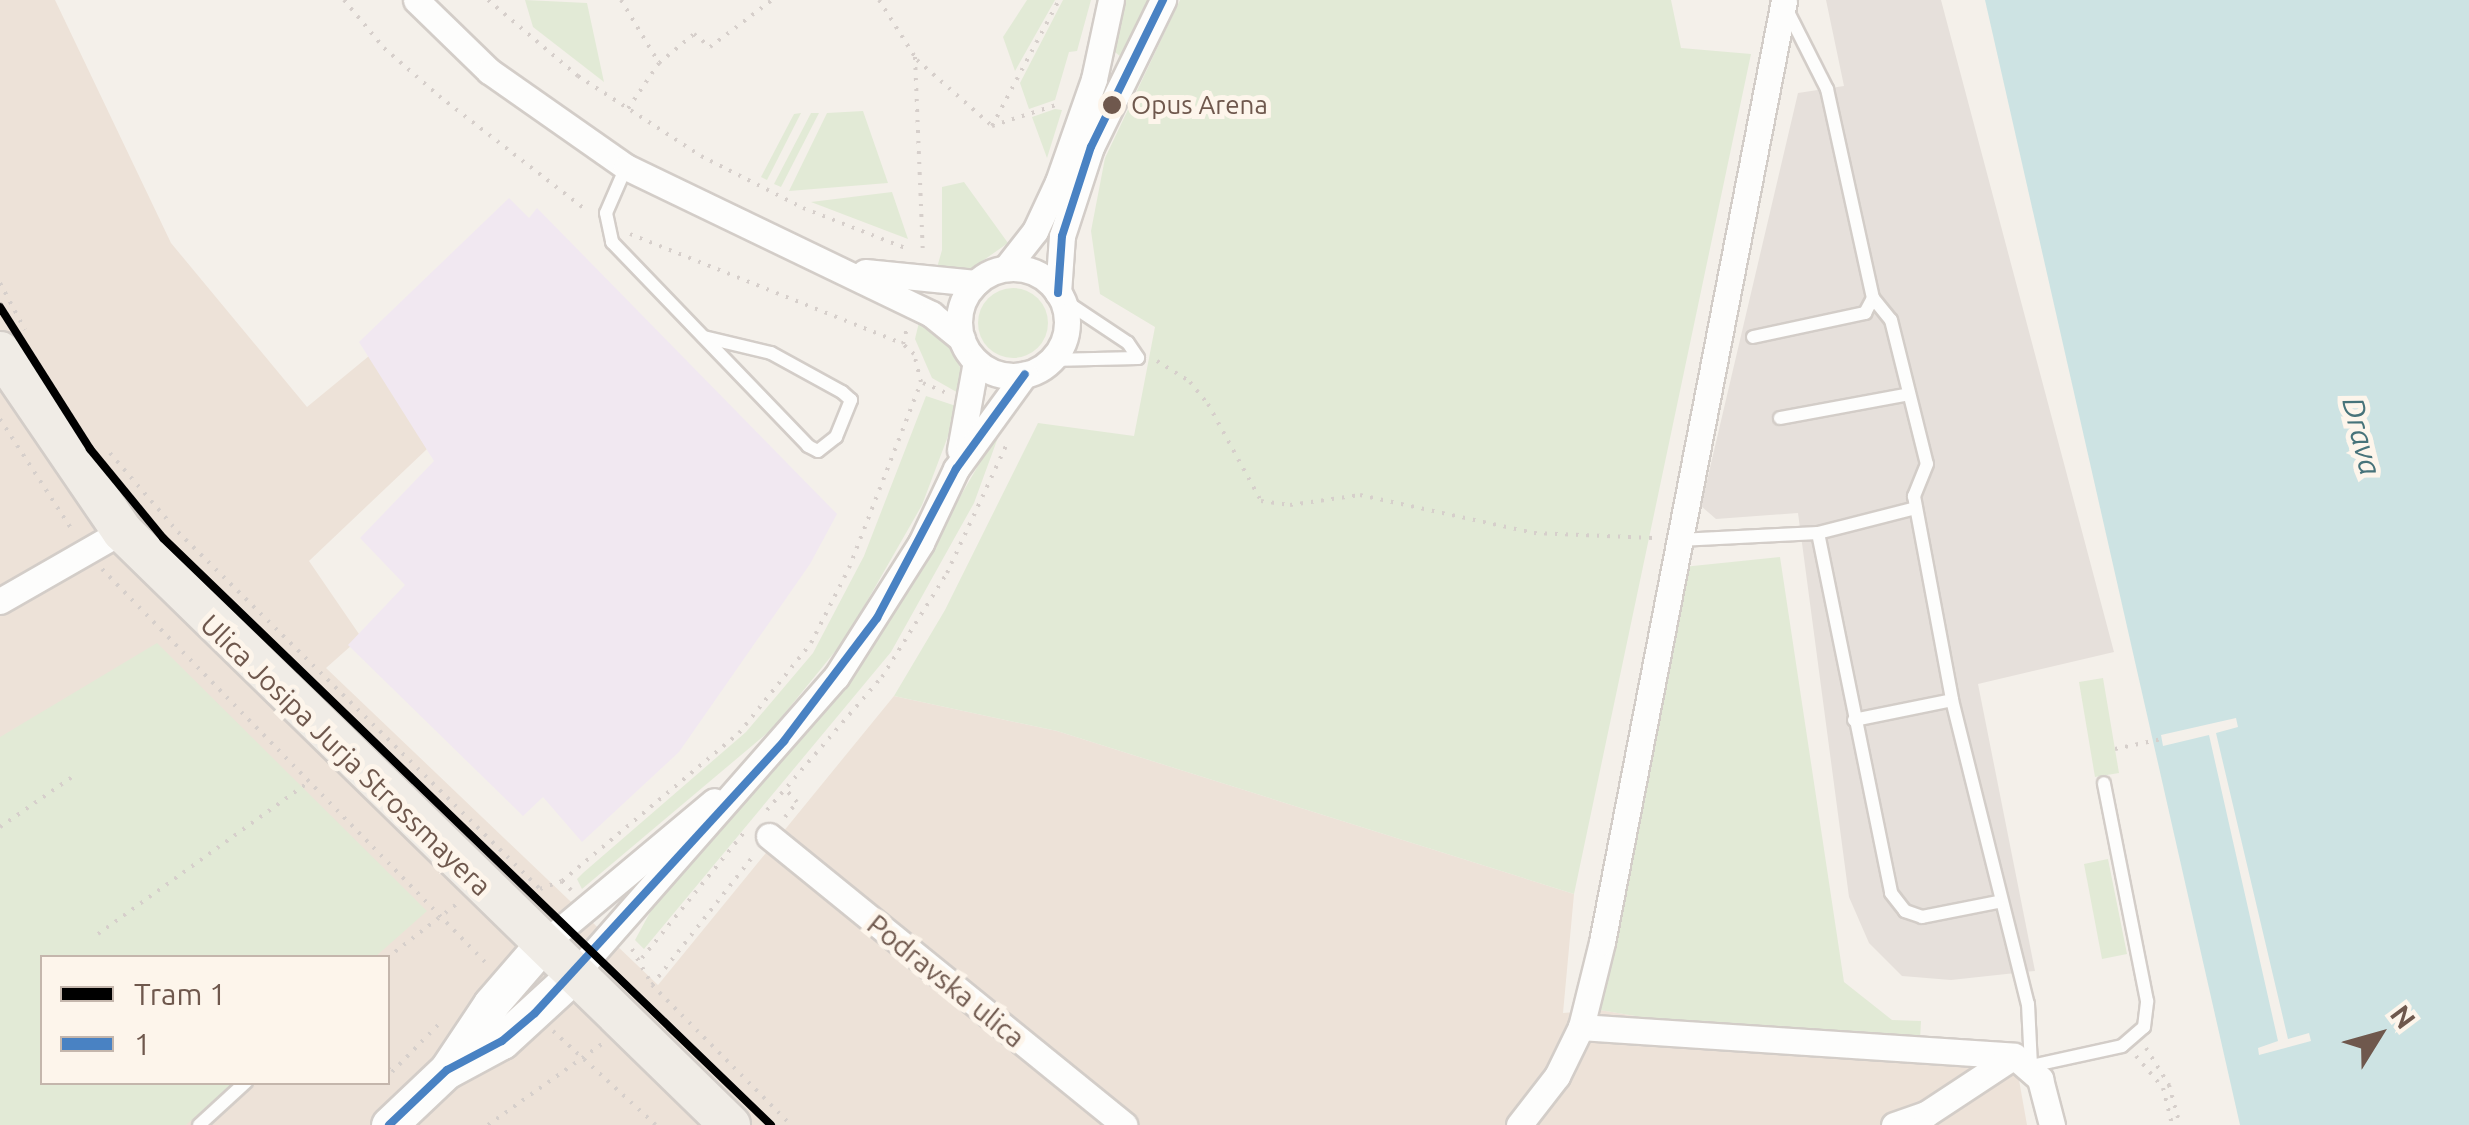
<!DOCTYPE html>
<style>
body{margin:0}
#map{position:relative;width:2469px;height:1125px;overflow:hidden;background:#f4f0ea;font-family:Ubuntu,sans-serif}
div>[style]{position:absolute}
[style*='--x']{left:calc(var(--x)*1px);top:calc(var(--y)*1px);width:calc(var(--w)*1px);rotate:calc(var(--a)*1deg)}
.residential>*{inset:0;background:#ede2d8}
.industrial>*{inset:0;background:#e6e0db}
.education>*{inset:0;background:#f1e8f1}
.green>*{inset:0;background:#e2ead6}
.round{border-radius:50%}
.water>*{inset:0;background:#cde3e3}
.pier>*{inset:0;background:#f4f0ea}
.path>*{height:4px;margin-top:-2px;transform-origin:0;background:repeating-linear-gradient(90deg,#d6cfcb 0 2.5px,transparent 0 10.5px)}
.roads{filter:drop-shadow(2px 0 #d3cdc8) drop-shadow(-2px 0 #d3cdc8) drop-shadow(0 2px #d3cdc8) drop-shadow(0 -2px #d3cdc8)}
.service>*{height:12px;margin:-6px;padding:0 6px;transform-origin:6px;border-radius:6px;background:#fdfdfc}
.minor>*{height:25px;margin:-12.5px;padding:0 12.5px;transform-origin:12.5px;border-radius:12.5px;background:#fdfdfc}
.minor>.ring{margin:-12.5px;padding:0;box-sizing:content-box;background:none;border:25px solid #fdfdfc;border-radius:50%}
.secondary>*{height:35px;margin:-17.5px;padding:0 17.5px;transform-origin:17.5px;border-radius:17.5px;background:#fdfdfc}
.primary>*{height:40px;margin:-20px;padding:0 20px;transform-origin:20px;border-radius:20px;background:#f0ece6}
.bus-1>*{height:8px;margin:-4px;padding:0 4px;transform-origin:4px;border-radius:4px;background:#4982c3}
.tram-1>*{height:8px;margin:-4px;padding:0 4px;transform-origin:4px;border-radius:4px;background:#000}
.dots>*{width:28px;height:28px;translate:-50% -50%;box-sizing:border-box;border:5px solid #fdf5eb;border-radius:50%}
span{translate:-50% -50%;white-space:nowrap;text-align:center;line-height:1.15;-webkit-text-stroke:10px #fdf5eb;paint-order:stroke}
.bus-label{font-size:26px;color:#6f584d}
.left{translate:0 -50%;text-align:left}
.street-label{font-size:28px;color:#6f584d}
.water-label{font-size:30px;color:#47737a;font-style:italic}
.legend{position:absolute;left:40px;top:955px;width:350px;height:130px;box-sizing:border-box;background:#fdf5eb;border:2px solid #c4b6ac;margin:0;padding:12px 18px;list-style:none;font-size:30px;color:#6f584d}
.legend li{display:flex;align-items:center;gap:20px;height:50px}
.legend b{width:50px;border:2px solid #c4b6ac}
.north{position:absolute;left:2329px;top:985px;width:100px;height:100px;-webkit-text-stroke:8px #fdf5eb;paint-order:stroke;rotate:53deg;font-size:28px;font-weight:700;line-height:40px;text-align:center;color:#6f584d}
.north::after{content:'';display:block;margin:auto;width:35px;height:45px;background:#6f584d;clip-path:polygon(50% 0,100% 100%,50% 72%,0 100%)}
</style>
<div id="map">
<div class="residential">
<i style="clip-path:polygon(evenodd,0 0,55px 0,171px 243px,307px 407px,369px 356px,427px 449px,309px 561px,361px 637px,326px 668px,658px 985px,894px 696px,1057px 731px,1574px 894px,1563px 1013px,1600px 1010px,1676px 1023px,2013px 1046px,2027px 1125px,0 1125px,0 0,42px 958px,388px 958px,388px 1082px,42px 1082px,42px 958px)"></i>
</div>
<div class="industrial">
<i style="clip-path:polygon(1826px 0,1941px 0,2114px 652px,1978px 684px,2035px 971px,1951px 980px,1902px 976px,1869px 943px,1849px 897px,1798px 513px,1716px 519px,1701px 506px,1798px 93px,1844px 86px)"></i>
</div>
<div class="education">
<i style="clip-path:polygon(509px 198px,529px 218px,537px 208px,837px 514px,810px 564px,679px 752px,582px 842px,543px 797px,523px 816px,348px 645px,405px 585px,360px 538px,434px 461px,359px 342px)"></i>
</div>
<div class="green">
<i style="clip-path:polygon(525px 0,587px 3px,604px 82px,533px 27px)"></i>
<i style="clip-path:polygon(1027px 0,1055px 0,1015px 71px,1003px 37px)"></i>
<i style="clip-path:polygon(1063px 0,1091px 0,1077px 51px,1069px 52px,1055px 100px,1029px 109px,1020px 83px)"></i>
<i style="clip-path:polygon(1124px 0,1151px 0,1120px 56px,1111px 49px)"></i>
<i style="clip-path:polygon(1180px 0,1671px 0,1681px 48px,1751px 54px,1574px 894px,1057px 731px,894px 696px,945px 610px,1038px 423px,1134px 436px,1155px 327px,1100px 294px,1091px 231px,1105px 158px)"></i>
<i style="clip-path:polygon(1055px 109px,1062px 110px,1047px 158px,1032px 117px)"></i>
<i style="clip-path:polygon(863px 111px,888px 183px,789px 191px,827px 113px)"></i>
<i style="clip-path:polygon(801px 113px,767px 180px,761px 177px,794px 114px)"></i>
<i style="clip-path:polygon(811px 113px,819px 113px,781px 187px,774px 184px)"></i>
<i style="clip-path:polygon(964px 182px,1008px 243px,971px 269px,934px 278px,942px 250px,942px 187px)"></i>
<i style="clip-path:polygon(892px 192px,908px 239px,811px 202px)"></i>
<i class="round" style="left:978px;top:288px;width:70px;height:70px"></i>
<i style="clip-path:polygon(920px 318px,952px 348px,964px 377px,960px 394px,932px 378px,915px 339px)"></i>
<i style="clip-path:polygon(926px 396px,959px 407px,922px 505px,846px 638px,772px 729px,582px 889px,577px 879px,583px 873px,746px 732px,813px 653px,864px 556px)"></i>
<i style="clip-path:polygon(1004px 421px,974px 503px,891px 652px,644px 949px,635px 940px,654px 905px,726px 815px,792px 750px,884px 628px)"></i>
<i style="clip-path:polygon(1780px 557px,1844px 982px,1892px 1020px,1921px 1021px,1920px 1040px,1676px 1023px,1600px 1010px,1683px 567px)"></i>
<i style="clip-path:polygon(157px 643px,427px 911px,375px 957px,42px 958px,42px 1082px,234px 1083px,186px 1125px,0 1125px,0 737px)"></i>
<i style="clip-path:polygon(2103px 678px,2119px 773px,2095px 777px,2079px 682px)"></i>
<i style="clip-path:polygon(2108px 859px,2127px 954px,2102px 959px,2084px 864px)"></i>
</div>
<div class="water">
<i style="clip-path:polygon(1985px 0,2469px 0,2469px 1125px,2240px 1125px)"></i>
</div>
<div class="pier">
<i style="clip-path:polygon(2236px 718px,2238px 727px,2216px 733px,2288px 1039px,2309px 1033px,2311px 1041px,2259px 1055px,2258px 1048px,2278px 1041px,2209px 735px,2163px 746px,2161px 735px)"></i>
</div>
<div class="path">
<i style="--x:344;--y:0;--w:62;--a:50.2"></i>
<i style="--x:384;--y:48;--w:73;--a:41.1"></i>
<i style="--x:439;--y:96;--w:187;--a:37.8"></i>
<i style="--x:488;--y:0;--w:118;--a:40.2"></i>
<i style="--x:578;--y:76;--w:147;--a:33"></i>
<i style="--x:701;--y:156;--w:114;--a:27"></i>
<i style="--x:803;--y:208;--w:115;--a:21.4"></i>
<i style="--x:621;--y:0;--w:74;--a:58.9"></i>
<i style="--x:659;--y:63;--w:57;--a:124.2"></i>
<i style="--x:879;--y:0;--w:67;--a:57.7"></i>
<i style="--x:915;--y:57;--w:197;--a:87.7"></i>
<i style="--x:917;--y:60;--w:100;--a:41.3"></i>
<i style="--x:992;--y:126;--w:71;--a:-18.2"></i>
<i style="--x:659;--y:63;--w:45;--a:-39.6"></i>
<i style="--x:694;--y:34;--w:21;--a:39"></i>
<i style="--x:710;--y:47;--w:78;--a:-37.2"></i>
<i style="--x:992;--y:126;--w:143;--a:-62"></i>
<i style="--x:630;--y:234;--w:294;--a:21.9"></i>
<i style="--x:0;--y:283;--w:53;--a:62"></i>
<i style="--x:1157;--y:361;--w:39;--a:32"></i>
<i style="--x:1190;--y:382;--w:28;--a:51"></i>
<i style="--x:1208;--y:404;--w:111;--a:61.3"></i>
<i style="--x:1261;--y:501;--w:29;--a:8"></i>
<i style="--x:1290;--y:505;--w:71;--a:-8.1"></i>
<i style="--x:1360;--y:495;--w:178;--a:12.3"></i>
<i style="--x:1534;--y:533;--w:119;--a:2.4"></i>
<i style="--x:923;--y:383;--w:25;--a:23"></i>
<i style="--x:0;--y:419;--w:132;--a:57"></i>
<i style="--x:110;--y:453;--w:104;--a:49.3"></i>
<i style="--x:178;--y:532;--w:508;--a:44.6"></i>
<i style="--x:540;--y:889;--w:23;--a:-20"></i>
<i style="--x:562;--y:881;--w:13;--a:45"></i>
<i style="--x:102;--y:569;--w:550;--a:45.74"></i>
<i style="--x:2115;--y:749;--w:48;--a:-12"></i>
<i style="--x:767;--y:810;--w:176;--a:-49.2"></i>
<i style="--x:882;--y:677;--w:123;--a:-58"></i>
<i style="--x:947;--y:573;--w:142;--a:-65.1"></i>
<i style="--x:785;--y:817;--w:19;--a:-51"></i>
<i style="--x:797;--y:802;--w:15;--a:-132"></i>
<i style="--x:0;--y:827;--w:91;--a:-34.7"></i>
<i style="--x:562;--y:881;--w:231;--a:-39.9"></i>
<i style="--x:739;--y:733;--w:115;--a:-51.3"></i>
<i style="--x:811;--y:643;--w:84;--a:-63.1"></i>
<i style="--x:849;--y:568;--w:199;--a:-68.8"></i>
<i style="--x:921;--y:382;--w:29;--a:-104"></i>
<i style="--x:914;--y:354;--w:15;--a:-138"></i>
<i style="--x:903;--y:344;--w:16;--a:-76"></i>
<i style="--x:98;--y:934;--w:261;--a:-35.8"></i>
<i style="--x:632;--y:949;--w:41;--a:60.9"></i>
<i style="--x:652;--y:985;--w:197;--a:45.2"></i>
<i style="--x:387;--y:958;--w:90;--a:-37.8"></i>
<i style="--x:642;--y:958;--w:165;--a:-50.9"></i>
<i style="--x:652;--y:985;--w:165;--a:-51.9"></i>
<i style="--x:553;--y:1031;--w:139;--a:42.4"></i>
<i style="--x:2146;--y:1048;--w:44;--a:58.1"></i>
<i style="--x:2169;--y:1085;--w:41;--a:74.6"></i>
<i style="--x:2136;--y:1056;--w:42;--a:49.8"></i>
<i style="--x:2163;--y:1088;--w:38;--a:76"></i>
<i style="--x:388;--y:1068;--w:6;--a:45"></i>
<i style="--x:392;--y:1072;--w:69;--a:-45.6"></i>
<i style="--x:488;--y:1125;--w:140;--a:-35.4"></i>
</div>
<div class="roads">
<div class="service">
<i style="--x:1785;--y:6;--w:93;--a:63.2"></i>
<i style="--x:1827;--y:89;--w:214;--a:77.6"></i>
<i style="--x:1873;--y:298;--w:28;--a:51"></i>
<i style="--x:1891;--y:320;--w:148;--a:76"></i>
<i style="--x:1927;--y:464;--w:35;--a:112"></i>
<i style="--x:1914;--y:496;--w:208;--a:79.4"></i>
<i style="--x:1952;--y:700;--w:313;--a:76"></i>
<i style="--x:2028;--y:1004;--w:62;--a:87.2"></i>
<i style="--x:2031;--y:1066;--w:93;--a:-12.4"></i>
<i style="--x:2122;--y:1046;--w:29;--a:-41"></i>
<i style="--x:2144;--y:1027;--w:26;--a:-83"></i>
<i style="--x:2147;--y:1001;--w:222;--a:-101.2"></i>
<i style="--x:626;--y:167;--w:50;--a:113.5"></i>
<i style="--x:606;--y:213;--w:30;--a:78"></i>
<i style="--x:612;--y:242;--w:283;--a:46.1"></i>
<i style="--x:808;--y:446;--w:11;--a:27"></i>
<i style="--x:818;--y:451;--w:23;--a:-38"></i>
<i style="--x:836;--y:437;--w:40;--a:-68"></i>
<i style="--x:851;--y:400;--w:12;--a:-138"></i>
<i style="--x:842;--y:392;--w:81;--a:-151.2"></i>
<i style="--x:771;--y:353;--w:69;--a:-166.6"></i>
<i style="--x:1062;--y:299;--w:79;--a:33.7"></i>
<i style="--x:1128;--y:343;--w:18;--a:56"></i>
<i style="--x:1753;--y:337;--w:115;--a:-12.1"></i>
<i style="--x:1865;--y:313;--w:17;--a:-62"></i>
<i style="--x:1051;--y:360;--w:87;--a:-1.3"></i>
<i style="--x:1780;--y:418;--w:131;--a:-10.5"></i>
<i style="--x:1818;--y:533;--w:367;--a:78.5"></i>
<i style="--x:1891;--y:893;--w:23;--a:52"></i>
<i style="--x:1905;--y:911;--w:18;--a:19"></i>
<i style="--x:1922;--y:917;--w:77;--a:-11.2"></i>
<i style="--x:1679;--y:540;--w:139;--a:-2.9"></i>
<i style="--x:1818;--y:533;--w:101;--a:-14.3"></i>
<i style="--x:1854;--y:720;--w:100;--a:-11.5"></i>
<i style="--x:199;--y:1125;--w:64;--a:-42.5"></i>
</div>
<div class="minor">
<i style="--x:416;--y:0;--w:102;--a:44.2"></i>
<i style="--x:489;--y:71;--w:167;--a:35"></i>
<i style="--x:626;--y:167;--w:339;--a:25.7"></i>
<i style="--x:931;--y:314;--w:40;--a:39"></i>
<i style="--x:1006;--y:268;--w:47;--a:-51.9"></i>
<i style="--x:1035;--y:231;--w:54;--a:-64.9"></i>
<i style="--x:1058;--y:182;--w:109;--a:-70.7"></i>
<i style="--x:1094;--y:79;--w:81;--a:-77.9"></i>
<i class="ring" style="left:959px;top:268px;width:83px;height:83px"></i>
<i style="--x:865;--y:272;--w:111;--a:5.7"></i>
<i style="--x:1058;--y:293;--w:57;--a:-86"></i>
<i style="--x:1062;--y:236;--w:94;--a:-72"></i>
<i style="--x:1091;--y:147;--w:164;--a:-63.9"></i>
<i style="--x:960;--y:450;--w:90;--a:-79.8"></i>
<i style="--x:0;--y:601;--w:141;--a:-29.8"></i>
<i style="--x:769;--y:836;--w:458;--a:39.1"></i>
<i style="--x:542;--y:945;--w:224;--a:-39.9"></i>
<i style="--x:573;--y:976;--w:398;--a:-48.7"></i>
<i style="--x:836;--y:677;--w:159;--a:-57.6"></i>
<i style="--x:921;--y:543;--w:82;--a:-64.7"></i>
<i style="--x:956;--y:469;--w:117;--a:-54"></i>
<i style="--x:1581;--y:1027;--w:434;--a:3.8"></i>
<i style="--x:2014;--y:1056;--w:35;--a:41"></i>
<i style="--x:2040;--y:1079;--w:48;--a:75.4"></i>
<i style="--x:1519;--y:1125;--w:62;--a:-52.2"></i>
<i style="--x:1557;--y:1076;--w:55;--a:-63.9"></i>
<i style="--x:1581;--y:1027;--w:88;--a:-76.1"></i>
<i style="--x:1602;--y:942;--w:959;--a:-79.06"></i>
<i style="--x:1894;--y:1125;--w:34;--a:-19"></i>
<i style="--x:1926;--y:1114;--w:105;--a:-33.4"></i>
</div>
<div class="secondary">
<i style="--x:448;--y:1070;--w:61;--a:-28.2"></i>
<i style="--x:502;--y:1041;--w:96;--a:-42.5"></i>
<i style="--x:389;--y:1125;--w:80;--a:-43.5"></i>
<i style="--x:447;--y:1070;--w:79;--a:-56.3"></i>
<i style="--x:491;--y:1004;--w:78;--a:-49.2"></i>
</div>
<div class="primary">
<i style="--x:0;--y:352;--w:217;--a:55.7"></i>
<i style="--x:122;--y:531;--w:850;--a:44.33"></i>
</div>
</div>
<div class="bus-1">
<i style="--x:1058;--y:293;--w:57;--a:-86"></i>
<i style="--x:1062;--y:236;--w:94;--a:-72"></i>
<i style="--x:1091;--y:147;--w:164;--a:-63.9"></i>
<i style="--x:389;--y:1125;--w:80;--a:-43.5"></i>
<i style="--x:447;--y:1070;--w:62;--a:-27.8"></i>
<i style="--x:502;--y:1041;--w:43;--a:-40.3"></i>
<i style="--x:535;--y:1013;--w:369;--a:-47.5"></i>
<i style="--x:784;--y:741;--w:154;--a:-52.9"></i>
<i style="--x:877;--y:618;--w:169;--a:-62.1"></i>
<i style="--x:956;--y:469;--w:117;--a:-54"></i>
</div>
<div class="tram-1">
<i style="--x:0;--y:307;--w:168;--a:57.6"></i>
<i style="--x:90;--y:449;--w:115;--a:50.6"></i>
<i style="--x:163;--y:538;--w:845;--a:43.99"></i>
</div>
<div class="dots">
<i style="left:1112px;top:105px;background:#6f584d"></i>
</div>
<div class="bus-label">
<span class="left" style="left:1131px;top:105px">Opus Arena</span>
</div>
<div class="street-label">
<span style="left:346px;top:755px;rotate:44deg">Ulica Josipa Jurja Strossmayera</span>
<span style="left:946px;top:981px;rotate:39deg">Podravska ulica</span>
</div>
<div class="water-label">
<span style="left:2362px;top:436px;rotate:76deg">Drava</span>
</div>
<ul class="legend">
<li><b style="height:12px;background:#000"></b>Tram 1</li>
<li><b style="height:12px;background:#4982c3"></b>1</li>
</ul>
<div class="north">N</div>
</div>
